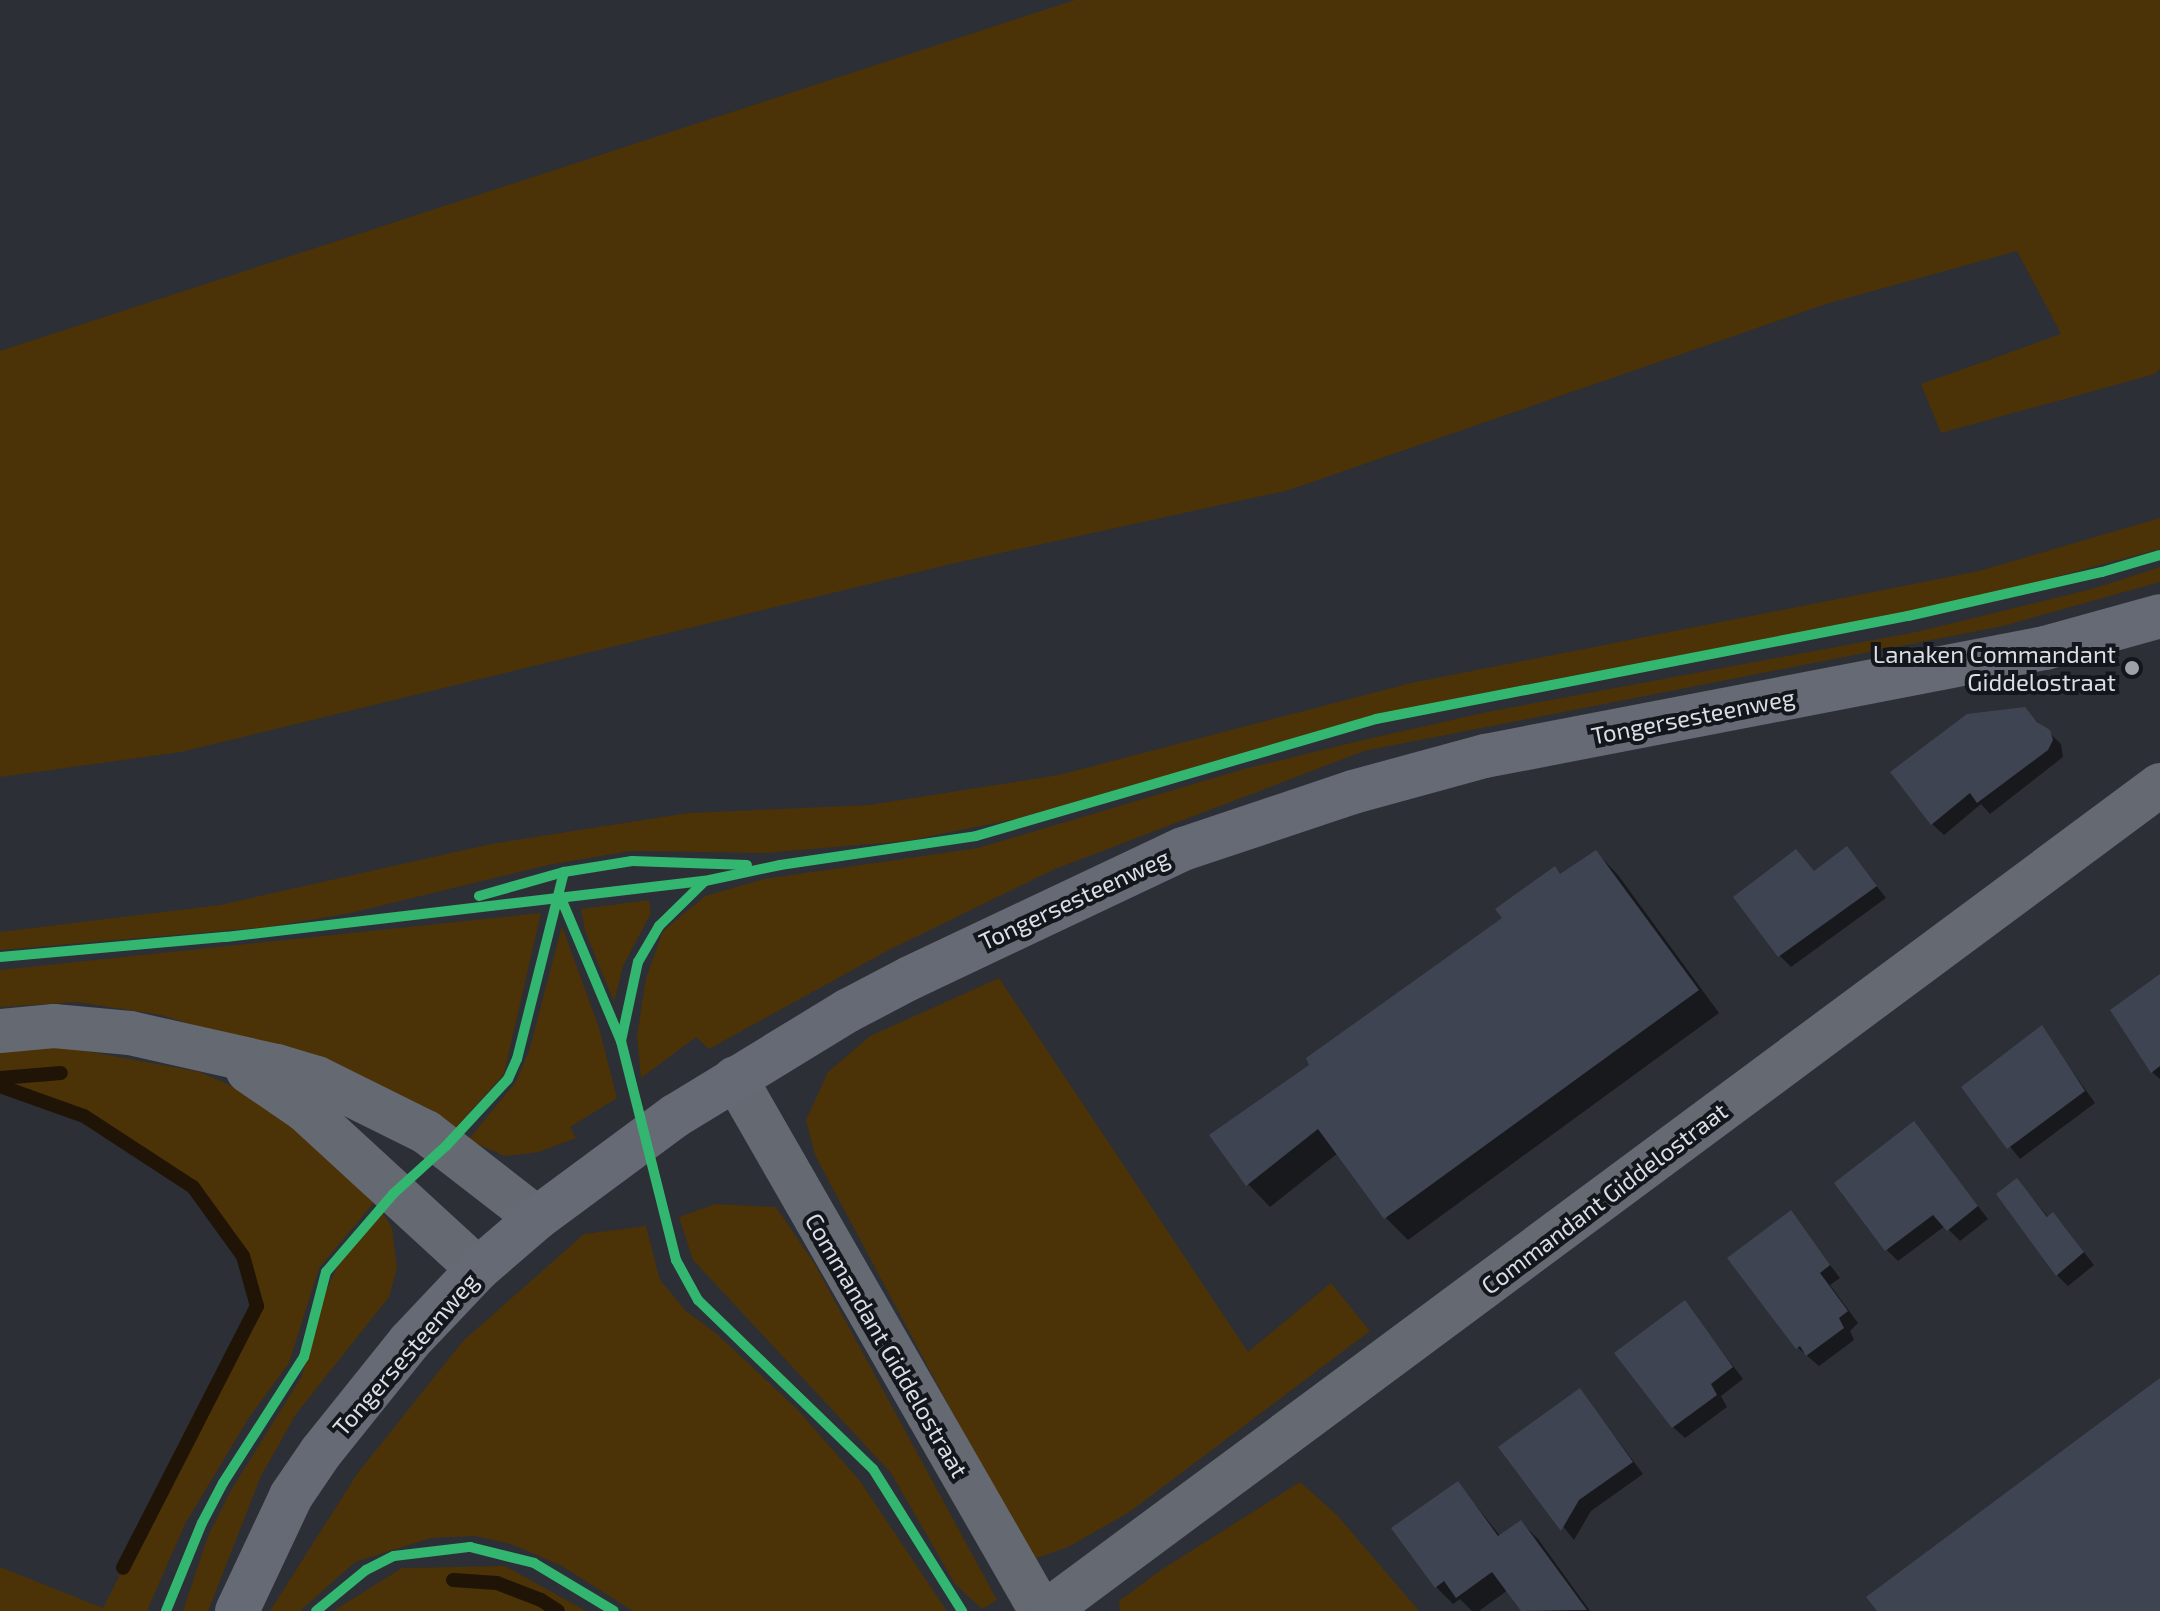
<!DOCTYPE html>
<style>
body{margin:0}
#map{position:relative;width:2160px;height:1611px;overflow:hidden;background:#2c2f36;font-family:"Exo 2",sans-serif}
div>[style]{position:absolute}
[style*='--x']{left:calc(var(--x)*1px);top:calc(var(--y)*1px);width:calc(var(--w)*1px);rotate:calc(var(--a)*1deg)}
.green>*{inset:0;background:#4b3207}
.shadow>*{inset:0;background:#0007}
.stream>*{height:14px;margin:-7px;padding:0 7px;transform-origin:7px;border-radius:7px;background:#1f1405}
.building>*{inset:0;background:#3f4453}
.minor>*{height:44px;margin:-22px;padding:0 22px;transform-origin:22px;border-radius:22px;background:#656972}
.major>*{height:44px;margin:-22px;padding:0 22px;transform-origin:22px;border-radius:22px;background:#666a74}
.cycleway>*{height:10px;margin:-5px;padding:0 5px;transform-origin:5px;border-radius:5px;background:#33b770}
.dots>*{width:22px;height:22px;translate:-50% -50%;box-sizing:border-box;border:4px solid #13161b;border-radius:50%}
span{translate:-50% -50%;white-space:nowrap;text-align:center;line-height:1.15;-webkit-text-stroke:8px #13161b;paint-order:stroke}
.poi-label{font-size:24px;color:#dbdee6}
.right{translate:-100% -50%;text-align:right}
.street-label{font-size:24px;color:#dbdee6}
</style>
<div id="map">
<div class="green">
<i style="clip-path:polygon(1075px 0,2160px 0,2160px 369px,2155px 374px,1941px 433px,1921px 384px,2061px 334px,2017px 251px,1826px 304px,1289px 490px,955px 563px,181px 752px,0 777px,0 351px)"></i>
<i style="clip-path:polygon(2160px 518px,2160px 549px,1970px 600px,1472px 695px,1335px 726px,1016px 819px,906px 841px,766px 853px,631px 851px,548px 865px,351px 913px,268px 927px,0 950px,0 932px,220px 905px,491px 844px,688px 813px,869px 805px,1059px 775px,1411px 683px,1979px 571px)"></i>
<i style="clip-path:polygon(2160px 567px,2160px 582px,2003px 626px,1364px 751px,1055px 869px,887px 951px,709px 1049px,696px 1037px,641px 1078px,637px 1036px,646px 978px,663px 931px,705px 896px,764px 879px,978px 848px,1244px 769px,1363px 740px,1492px 711px,1916px 632px,2092px 589px)"></i>
<i style="clip-path:polygon(649px 900px,651px 913px,623px 966px,614px 1002px,585px 931px,581px 909px)"></i>
<i style="clip-path:polygon(541px 913px,504px 1074px,452px 1132px,267px 1048px,161px 1015px,77px 1002px,0 1007px,0 970px)"></i>
<i style="clip-path:polygon(562px 926px,599px 1028px,617px 1098px,570px 1127px,576px 1138px,539px 1152px,505px 1156px,468px 1140px,516px 1082px,529px 1051px)"></i>
<i style="clip-path:polygon(999px 978px,1248px 1352px,1331px 1283px,1370px 1331px,1128px 1513px,1068px 1547px,1031px 1560px,815px 1155px,806px 1120px,828px 1072px,870px 1036px)"></i>
<i style="clip-path:polygon(64px 1047px,200px 1072px,285px 1110px,377px 1199px,319px 1268px,289px 1363px,248px 1419px,185px 1524px,147px 1611px,0 1611px,0 1567px,103px 1608px,257px 1306px,243px 1256px,193px 1187px,84px 1116px,0 1086px,0 1050px)"></i>
<i style="clip-path:polygon(715px 1204px,776px 1207px,814px 1263px,997px 1600px,982px 1609px,955px 1584px,891px 1473px,693px 1260px,679px 1217px)"></i>
<i style="clip-path:polygon(383px 1213px,392px 1228px,397px 1268px,389px 1297px,296px 1414px,261px 1476px,208px 1611px,183px 1611px,208px 1536px,230px 1492px,302px 1376px,322px 1299px,341px 1259px)"></i>
<i style="clip-path:polygon(646px 1226px,660px 1280px,686px 1311px,717px 1334px,797px 1409px,860px 1481px,947px 1611px,633px 1611px,562px 1566px,511px 1544px,475px 1536px,431px 1538px,355px 1562px,300px 1611px,270px 1611px,357px 1474px,463px 1341px,584px 1234px)"></i>
<i style="clip-path:polygon(1300px 1482px,1337px 1515px,1419px 1611px,1120px 1611px,1119px 1601px,1161px 1570px)"></i>
<i style="clip-path:polygon(505px 1566px,586px 1611px,333px 1611px,402px 1568px)"></i>
</div>
<div class="shadow">
<i style="clip-path:polygon(2024px 709px,2061px 744px,2063px 757px,1990px 814px,1981px 804px,1944px 835px,1932px 824px)"></i>
<i style="clip-path:polygon(1847px 849px,1886px 898px,1791px 967px,1780px 956px)"></i>
<i style="clip-path:polygon(1596px 852px,1618px 875px,1719px 1013px,1408px 1240px,1386px 1218px,1338px 1153px,1270px 1207px,1248px 1184px,1312px 1066px)"></i>
<i style="clip-path:polygon(2160px 976px,2160px 1079px,2152px 1072px)"></i>
<i style="clip-path:polygon(2041px 1028px,2095px 1103px,2020px 1159px,1963px 1088px)"></i>
<i style="clip-path:polygon(1914px 1124px,1988px 1219px,1960px 1241px,1945px 1226px,1898px 1261px,1887px 1250px)"></i>
<i style="clip-path:polygon(2017px 1180px,2049px 1218px,2053px 1215px,2064px 1226px,2094px 1265px,2068px 1286px,2057px 1275px)"></i>
<i style="clip-path:polygon(1790px 1213px,1840px 1278px,1830px 1285px,1858px 1323px,1850px 1331px,1854px 1340px,1819px 1366px,1797px 1347px)"></i>
<i style="clip-path:polygon(1685px 1303px,1743px 1379px,1721px 1396px,1727px 1407px,1685px 1438px,1673px 1427px)"></i>
<i style="clip-path:polygon(1580px 1390px,1643px 1474px,1591px 1511px,1574px 1540px,1501px 1448px)"></i>
<i style="clip-path:polygon(1458px 1483px,1501px 1537px,1521px 1522px,1538px 1539px,1590px 1611px,1523px 1611px,1508px 1590px,1479px 1611px,1472px 1611px,1460px 1599px,1453px 1604px,1436px 1587px)"></i>
</div>
<div class="stream">
<i style="--x:0;--y:1078;--w:61;--a:-4.7"></i>
<i style="--x:0;--y:1086;--w:89;--a:19.7"></i>
<i style="--x:84;--y:1116;--w:130;--a:33.1"></i>
<i style="--x:193;--y:1187;--w:85;--a:54.1"></i>
<i style="--x:243;--y:1256;--w:52;--a:74.4"></i>
<i style="--x:257;--y:1306;--w:294;--a:117.1"></i>
<i style="--x:453;--y:1580;--w:44;--a:3.9"></i>
<i style="--x:497;--y:1583;--w:47;--a:21.1"></i>
<i style="--x:541;--y:1600;--w:20;--a:33"></i>
</div>
<div class="building">
<i style="clip-path:polygon(2025px 707px,2037px 722px,2050px 730px,2053px 740px,2048px 750px,1977px 803px,1970px 793px,1931px 825px,1890px 772px,1967px 714px)"></i>
<i style="clip-path:polygon(1847px 846px,1877px 886px,1778px 957px,1733px 897px,1796px 849px,1814px 871px)"></i>
<i style="clip-path:polygon(1596px 850px,1699px 990px,1384px 1219px,1318px 1129px,1246px 1186px,1209px 1135px,1309px 1065px,1306px 1058px,1502px 918px,1495px 909px,1555px 866px,1560px 874px)"></i>
<i style="clip-path:polygon(2160px 974px,2160px 1066px,2151px 1073px,2110px 1010px)"></i>
<i style="clip-path:polygon(2042px 1025px,2085px 1091px,2007px 1149px,1961px 1087px)"></i>
<i style="clip-path:polygon(1914px 1121px,1978px 1206px,1947px 1231px,1933px 1215px,1885px 1251px,1834px 1183px)"></i>
<i style="clip-path:polygon(2017px 1178px,2047px 1217px,2053px 1212px,2084px 1252px,2056px 1276px,1996px 1194px)"></i>
<i style="clip-path:polygon(1791px 1210px,1830px 1265px,1820px 1273px,1848px 1311px,1839px 1318px,1844px 1328px,1806px 1356px,1800px 1346px,1796px 1349px,1727px 1258px)"></i>
<i style="clip-path:polygon(1685px 1300px,1733px 1367px,1711px 1384px,1717px 1395px,1672px 1428px,1614px 1353px)"></i>
<i style="clip-path:polygon(2160px 1378px,2160px 1611px,1877px 1611px,1866px 1597px)"></i>
<i style="clip-path:polygon(1580px 1388px,1633px 1462px,1579px 1500px,1561px 1531px,1498px 1447px)"></i>
<i style="clip-path:polygon(1458px 1481px,1498px 1536px,1521px 1520px,1587px 1610px,1521px 1611px,1492px 1572px,1456px 1598px,1444px 1581px,1435px 1588px,1391px 1528px)"></i>
</div>
<div class="minor">
<i style="--x:0;--y:1031;--w:54;--a:-5.3"></i>
<i style="--x:54;--y:1026;--w:76;--a:5.3"></i>
<i style="--x:130;--y:1033;--w:151;--a:12.7"></i>
<i style="--x:277;--y:1066;--w:42;--a:16.7"></i>
<i style="--x:317;--y:1078;--w:122;--a:26.4"></i>
<i style="--x:426;--y:1132;--w:140;--a:37.8"></i>
<i style="--x:248;--y:1071;--w:69;--a:34.4"></i>
<i style="--x:305;--y:1110;--w:235;--a:42.6"></i>
<i style="--x:735;--y:1078;--w:615;--a:60.14"></i>
<i style="--x:1047;--y:1611;--w:1386;--a:-36.58"></i>
</div>
<div class="major">
<i style="--x:237;--y:1611;--w:127;--a:-64.8"></i>
<i style="--x:291;--y:1496;--w:53;--a:-55.7"></i>
<i style="--x:321;--y:1452;--w:141;--a:-51.3"></i>
<i style="--x:409;--y:1342;--w:100;--a:-46.6"></i>
<i style="--x:478;--y:1269;--w:78;--a:-40.8"></i>
<i style="--x:537;--y:1218;--w:172;--a:-36.5"></i>
<i style="--x:675;--y:1116;--w:202;--a:-31.4"></i>
<i style="--x:847;--y:1011;--w:71;--a:-27.6"></i>
<i style="--x:910;--y:978;--w:302;--a:-25.3"></i>
<i style="--x:1183;--y:849;--w:179;--a:-18.5"></i>
<i style="--x:1353;--y:792;--w:137;--a:-15.3"></i>
<i style="--x:1485;--y:756;--w:570;--a:-10.92"></i>
<i style="--x:2045;--y:648;--w:119;--a:-15.5"></i>
</div>
<div class="cycleway">
<i style="--x:479;--y:896;--w:88;--a:-15.8"></i>
<i style="--x:564;--y:872;--w:69;--a:-9.2"></i>
<i style="--x:632;--y:861;--w:115;--a:2"></i>
<i style="--x:560;--y:896;--w:157;--a:67.2"></i>
<i style="--x:621;--y:1041;--w:226;--a:75.9"></i>
<i style="--x:676;--y:1260;--w:46;--a:61.2"></i>
<i style="--x:698;--y:1300;--w:243;--a:44"></i>
<i style="--x:873;--y:1469;--w:168;--a:57.9"></i>
<i style="--x:0;--y:957;--w:227;--a:-5.1"></i>
<i style="--x:226;--y:937;--w:482;--a:-6.7"></i>
<i style="--x:705;--y:881;--w:77;--a:-12"></i>
<i style="--x:780;--y:865;--w:198;--a:-8.4"></i>
<i style="--x:976;--y:836;--w:417;--a:-16.3"></i>
<i style="--x:1376;--y:719;--w:542;--a:-10.96"></i>
<i style="--x:1908;--y:616;--w:199;--a:-12.8"></i>
<i style="--x:2102;--y:572;--w:60;--a:-16.3"></i>
<i style="--x:621;--y:1041;--w:81;--a:-77.9"></i>
<i style="--x:638;--y:962;--w:42;--a:-59.7"></i>
<i style="--x:659;--y:926;--w:64;--a:-44.4"></i>
<i style="--x:166;--y:1611;--w:95;--a:-67.8"></i>
<i style="--x:202;--y:1523;--w:45;--a:-62.3"></i>
<i style="--x:223;--y:1483;--w:150;--a:-57.3"></i>
<i style="--x:304;--y:1357;--w:88;--a:-75.5"></i>
<i style="--x:326;--y:1272;--w:103;--a:-49.3"></i>
<i style="--x:393;--y:1194;--w:72;--a:-42.2"></i>
<i style="--x:446;--y:1146;--w:91;--a:-47.2"></i>
<i style="--x:508;--y:1079;--w:22;--a:-66"></i>
<i style="--x:517;--y:1059;--w:193;--a:-75.9"></i>
<i style="--x:316;--y:1611;--w:65;--a:-39.4"></i>
<i style="--x:366;--y:1570;--w:31;--a:-27"></i>
<i style="--x:394;--y:1556;--w:77;--a:-6.8"></i>
<i style="--x:470;--y:1547;--w:66;--a:14"></i>
<i style="--x:534;--y:1563;--w:93;--a:31"></i>
</div>
<div class="dots">
<i style="left:2132px;top:668px;background:#9ea1a8"></i>
</div>
<div class="poi-label">
<span class="right" style="left:2116px;top:668px">Lanaken Commandant<br>Giddelostraat</span>
</div>
<div class="street-label">
<span style="left:1693px;top:716px;rotate:-11deg">Tongersesteenweg</span>
<span style="left:1074px;top:899px;rotate:-25deg">Tongersesteenweg</span>
<span style="left:1604px;top:1198px;rotate:-37deg">Commandant Giddelostraat</span>
<span style="left:887px;top:1345px;rotate:60deg">Commandant Giddelostraat</span>
<span style="left:405px;top:1354px;rotate:-49deg">Tongersesteenweg</span>
</div>
</div>
